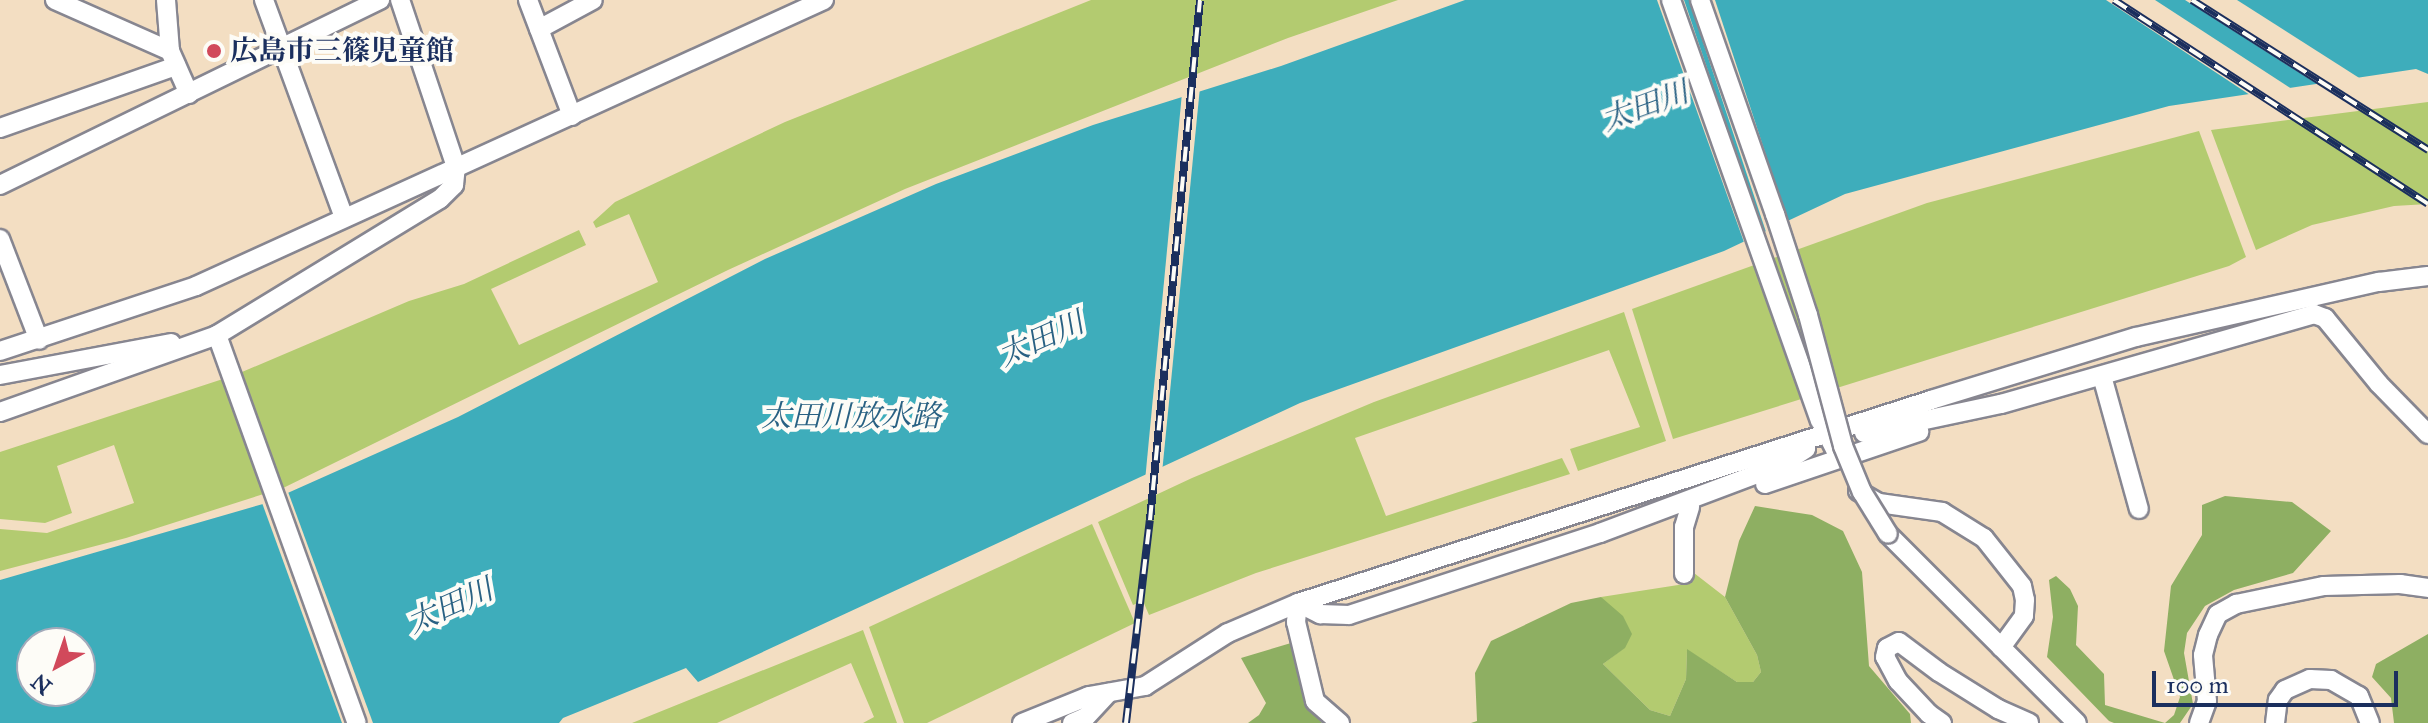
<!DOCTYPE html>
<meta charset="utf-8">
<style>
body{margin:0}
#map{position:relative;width:2428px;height:723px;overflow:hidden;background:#f3dec2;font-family:"IM FELL Great Primer","Noto Serif JP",serif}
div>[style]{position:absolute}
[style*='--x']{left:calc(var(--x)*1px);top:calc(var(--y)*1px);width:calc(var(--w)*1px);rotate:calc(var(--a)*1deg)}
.green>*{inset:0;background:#b3cb70}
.forest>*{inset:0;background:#8eaf62}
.water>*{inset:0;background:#3eadbb}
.pier>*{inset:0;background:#f3dec2}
.roads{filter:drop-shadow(2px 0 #878690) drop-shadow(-2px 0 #878690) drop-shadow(0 2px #878690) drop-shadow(0 -2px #878690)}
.minor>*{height:18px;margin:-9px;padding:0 9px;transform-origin:9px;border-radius:9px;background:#fff}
.rail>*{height:8px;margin-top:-4px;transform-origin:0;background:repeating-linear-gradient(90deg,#fdfcf7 0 15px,#1b2f5e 0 30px);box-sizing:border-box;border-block:2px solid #1b2f5e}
.bridges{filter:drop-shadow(2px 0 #878690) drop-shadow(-2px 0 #878690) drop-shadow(0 2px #878690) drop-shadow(0 -2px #878690)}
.minor-bridge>*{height:18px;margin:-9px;padding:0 9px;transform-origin:9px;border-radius:9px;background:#fff}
.dots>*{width:22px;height:22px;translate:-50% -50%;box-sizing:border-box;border:4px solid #fdfcf7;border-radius:50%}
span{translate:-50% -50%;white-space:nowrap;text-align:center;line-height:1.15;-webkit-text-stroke:8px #fdfcf7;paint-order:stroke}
.poi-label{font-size:28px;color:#1b2f5e;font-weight:700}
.left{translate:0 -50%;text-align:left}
.water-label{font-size:30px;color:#296183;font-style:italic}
.north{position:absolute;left:16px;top:627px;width:80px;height:80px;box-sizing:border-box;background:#fdfcf7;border:2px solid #a3aaba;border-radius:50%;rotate:220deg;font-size:22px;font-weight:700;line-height:32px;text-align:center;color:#1b2f5e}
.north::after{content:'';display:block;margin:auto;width:28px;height:36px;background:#d1495b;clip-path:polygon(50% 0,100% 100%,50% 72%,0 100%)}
.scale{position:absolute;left:2152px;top:671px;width:246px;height:36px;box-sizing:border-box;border:4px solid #1b2f5e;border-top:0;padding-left:10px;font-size:24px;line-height:28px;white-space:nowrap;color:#1b2f5e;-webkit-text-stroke:6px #fdfcf7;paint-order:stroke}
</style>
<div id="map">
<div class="green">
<i style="clip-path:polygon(1091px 0,1398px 0,1288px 38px,905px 189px,728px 270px,277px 491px,235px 375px,409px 301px,464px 284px,579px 230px,586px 245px,491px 289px,519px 345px,658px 282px,629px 214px,596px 228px,593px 222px,615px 202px,785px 122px)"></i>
<i style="clip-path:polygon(2428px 102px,2428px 204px,2394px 206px,2312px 225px,2256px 250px,2211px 130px)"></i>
<i style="clip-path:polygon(2199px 131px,2246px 257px,2229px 266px,1673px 439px,1632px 309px,1927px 203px)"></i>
<i style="clip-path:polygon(1624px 312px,1666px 441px,1578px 471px,1570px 449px,1640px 427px,1609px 350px,1355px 438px,1386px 516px,1562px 458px,1570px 474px,1256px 573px,1149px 615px,1143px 601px,1133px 605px,1098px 522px,1192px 478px,1374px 402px)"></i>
<i style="clip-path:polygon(229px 377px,270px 492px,126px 538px,0 571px,0 529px,47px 533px,134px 503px,114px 445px,57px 466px,72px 513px,45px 523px,0 519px,0 452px)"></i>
<i style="clip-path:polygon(1092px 524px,1135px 623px,927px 723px,904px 723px,869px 627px)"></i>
<i style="clip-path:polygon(1694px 573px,1725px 597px,1757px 655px,1761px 672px,1753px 682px,1737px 682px,1687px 650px,1686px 679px,1670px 716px,1650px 710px,1603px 664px,1624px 648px,1601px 597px,1691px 583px)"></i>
<i style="clip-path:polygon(863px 630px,897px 723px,863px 723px,874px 717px,851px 663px,717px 723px,632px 723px)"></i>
</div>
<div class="forest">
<i style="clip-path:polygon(2225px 496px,2292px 502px,2331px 531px,2293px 573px,2234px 590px,2205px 606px,2187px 633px,2184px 653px,2193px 704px,2180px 723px,2114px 723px,2109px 721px,2047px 657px,2053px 617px,2049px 580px,2056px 576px,2070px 589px,2078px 606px,2076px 645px,2104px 674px,2105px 705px,2165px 723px,2174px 715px,2180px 697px,2164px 651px,2171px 586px,2202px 535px,2202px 505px)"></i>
<i style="clip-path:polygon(1755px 506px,1812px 515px,1843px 531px,1862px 572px,1869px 666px,1910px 714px,1911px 723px,1471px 723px,1477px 721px,1475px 673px,1491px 641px,1571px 603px,1601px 597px,1623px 616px,1632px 634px,1625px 648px,1603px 664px,1650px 710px,1670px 716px,1686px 679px,1687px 649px,1737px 682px,1753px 682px,1761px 672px,1757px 655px,1725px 597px,1739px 541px)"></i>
<i style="clip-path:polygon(2428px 634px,2428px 723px,2394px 723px,2391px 698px,2372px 677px,2376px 664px)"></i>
<i style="clip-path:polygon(1291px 643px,1314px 714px,1322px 723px,1248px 723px,1259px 715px,1266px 703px,1241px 658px)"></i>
</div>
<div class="water">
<i style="clip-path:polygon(evenodd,1465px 0,2428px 0,2428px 74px,2416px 69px,2169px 106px,1845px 194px,1724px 251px,1300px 403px,698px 682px,686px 668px,563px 718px,559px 723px,0 723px,0 580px,263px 504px,458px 417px,765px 259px,936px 184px,1093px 125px,1281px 66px,1465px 0,32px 643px,80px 643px,80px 691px,32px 691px,32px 643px)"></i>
</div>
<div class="pier">
<i style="clip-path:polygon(1657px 0,1684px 0,1764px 236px,1745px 245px)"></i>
<i style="clip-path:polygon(1689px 0,1715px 0,1789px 225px,1767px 235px)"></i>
<i style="clip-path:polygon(2106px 0,2155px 0,2295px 91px,2253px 97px)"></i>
<i style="clip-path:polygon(2185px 0,2237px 0,2364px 81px,2322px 87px)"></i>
<i style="clip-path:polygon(1200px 87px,1162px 473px,1145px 481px,1182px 93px)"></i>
<i style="clip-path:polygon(287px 489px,373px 723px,342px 723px,261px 500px)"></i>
</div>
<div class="roads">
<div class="minor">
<i style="--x:55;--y:0;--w:126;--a:23.9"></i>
<i style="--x:166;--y:0;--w:51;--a:85.5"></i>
<i style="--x:170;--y:51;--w:47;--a:66.2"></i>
<i style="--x:264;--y:0;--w:231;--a:69.8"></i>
<i style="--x:528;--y:0;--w:124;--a:69.2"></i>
<i style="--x:1671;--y:0;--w:446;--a:70.5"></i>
<i style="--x:1820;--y:420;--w:36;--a:63"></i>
<i style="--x:539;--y:29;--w:61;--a:-28.2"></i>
<i style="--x:0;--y:128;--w:187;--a:-19.4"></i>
<i style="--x:0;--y:185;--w:423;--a:-26"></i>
<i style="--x:0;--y:239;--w:108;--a:68.9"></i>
<i style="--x:217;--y:335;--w:412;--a:70.2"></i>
<i style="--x:0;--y:351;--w:206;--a:-18.3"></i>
<i style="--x:196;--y:286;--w:690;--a:-24.49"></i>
<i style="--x:0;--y:375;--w:174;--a:-10.6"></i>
<i style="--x:2102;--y:376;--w:138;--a:74.5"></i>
<i style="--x:0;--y:412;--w:230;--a:-19.5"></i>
<i style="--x:217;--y:335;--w:261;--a:-31.4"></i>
<i style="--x:440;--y:199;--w:20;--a:-45"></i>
<i style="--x:454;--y:185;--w:18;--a:-84"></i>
<i style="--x:456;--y:167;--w:176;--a:-108.5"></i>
<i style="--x:1864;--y:433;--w:140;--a:-12"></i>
<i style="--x:2001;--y:404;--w:326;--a:-16"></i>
<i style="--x:2314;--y:314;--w:12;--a:20"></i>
<i style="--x:2325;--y:318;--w:85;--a:50.7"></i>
<i style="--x:2379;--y:384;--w:70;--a:45.6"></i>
<i style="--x:1765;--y:484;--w:163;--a:-18.7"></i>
<i style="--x:1858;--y:491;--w:24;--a:30"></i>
<i style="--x:1879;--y:503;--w:64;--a:8.1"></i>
<i style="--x:1942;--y:512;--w:49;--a:31.8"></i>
<i style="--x:1984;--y:538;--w:61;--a:51.6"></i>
<i style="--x:2022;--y:586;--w:14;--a:78"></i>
<i style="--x:2025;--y:600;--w:16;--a:94"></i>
<i style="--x:2024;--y:616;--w:39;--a:126"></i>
<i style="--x:1888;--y:534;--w:267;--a:45"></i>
<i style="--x:1684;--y:574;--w:47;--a:-90"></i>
<i style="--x:1684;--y:527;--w:21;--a:-73"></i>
<i style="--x:1022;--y:723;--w:72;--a:-21.9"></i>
<i style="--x:1089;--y:696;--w:57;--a:-10.1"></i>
<i style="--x:1145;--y:686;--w:98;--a:-32.6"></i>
<i style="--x:1228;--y:633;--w:76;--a:-23.2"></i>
<i style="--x:1298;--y:603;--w:665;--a:-17.78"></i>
<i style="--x:1931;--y:400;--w:214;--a:-17.1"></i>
<i style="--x:2136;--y:337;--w:249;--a:-12.8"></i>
<i style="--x:2379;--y:282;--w:49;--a:-7"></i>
<i style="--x:1072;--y:723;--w:15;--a:-23"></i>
<i style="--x:1086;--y:717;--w:33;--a:-47"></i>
<i style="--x:1340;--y:723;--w:33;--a:-139"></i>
<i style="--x:1315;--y:701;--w:81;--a:-103.5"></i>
<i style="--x:1296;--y:622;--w:19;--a:-84"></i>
<i style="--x:1298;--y:603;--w:25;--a:27"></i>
<i style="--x:1320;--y:614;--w:29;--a:2"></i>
<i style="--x:1349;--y:615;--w:264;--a:-18.1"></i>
<i style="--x:1600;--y:533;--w:193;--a:-20.6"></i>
<i style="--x:1781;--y:465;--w:30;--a:-33"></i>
<i style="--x:1942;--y:723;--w:16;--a:-145"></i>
<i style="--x:1929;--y:714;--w:45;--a:-133.2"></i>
<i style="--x:1898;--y:681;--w:27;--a:-118"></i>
<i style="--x:1885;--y:657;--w:9;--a:-77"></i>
<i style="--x:1887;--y:648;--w:13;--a:-27"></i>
<i style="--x:1899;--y:642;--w:50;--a:36.9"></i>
<i style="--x:1939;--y:672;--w:70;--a:32.1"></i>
<i style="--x:1998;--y:709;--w:34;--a:24"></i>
<i style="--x:2199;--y:723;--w:23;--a:-70"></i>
<i style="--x:2207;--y:701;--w:46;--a:-95"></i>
<i style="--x:2203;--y:655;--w:21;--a:-76"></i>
<i style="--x:2208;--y:635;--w:23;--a:-65"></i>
<i style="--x:2218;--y:614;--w:21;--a:-29"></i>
<i style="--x:2236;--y:604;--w:90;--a:-11.6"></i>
<i style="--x:2324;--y:586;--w:76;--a:-1.5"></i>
<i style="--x:2400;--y:584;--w:28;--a:8"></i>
<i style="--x:2275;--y:723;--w:23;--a:-83"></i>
<i style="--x:2278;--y:700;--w:12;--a:-55"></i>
<i style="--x:2285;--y:690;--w:27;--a:-24"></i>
<i style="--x:2310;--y:679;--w:21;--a:3"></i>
<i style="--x:2331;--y:680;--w:32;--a:30"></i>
<i style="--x:2359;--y:696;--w:29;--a:68"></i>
</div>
</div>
<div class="rail">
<i style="--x:2114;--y:0;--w:374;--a:33"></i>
<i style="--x:2192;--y:0;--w:280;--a:32.4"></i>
<i style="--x:1126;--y:723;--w:204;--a:-83.3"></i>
<i style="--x:1150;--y:520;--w:522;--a:-84.51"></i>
</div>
<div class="bridges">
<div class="minor-bridge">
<i style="--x:1700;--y:0;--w:227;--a:70.7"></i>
<i style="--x:1775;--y:214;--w:106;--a:71.9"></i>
<i style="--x:1808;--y:315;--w:136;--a:75"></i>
<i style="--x:1843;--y:446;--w:50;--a:67.6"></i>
<i style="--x:1862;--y:492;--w:49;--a:58.2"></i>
</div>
</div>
<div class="dots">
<i style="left:214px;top:51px;background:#d1495b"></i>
</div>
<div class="poi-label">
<span class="left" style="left:230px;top:51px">広島市三篠児童館</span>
</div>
<div class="water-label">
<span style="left:1645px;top:106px;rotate:-20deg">太田川</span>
<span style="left:1041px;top:339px;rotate:-24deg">太田川</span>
<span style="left:851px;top:416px">太田川放水路</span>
<span style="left:450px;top:606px;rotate:-24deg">太田川</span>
</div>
<div class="north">N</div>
<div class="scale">100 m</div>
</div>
